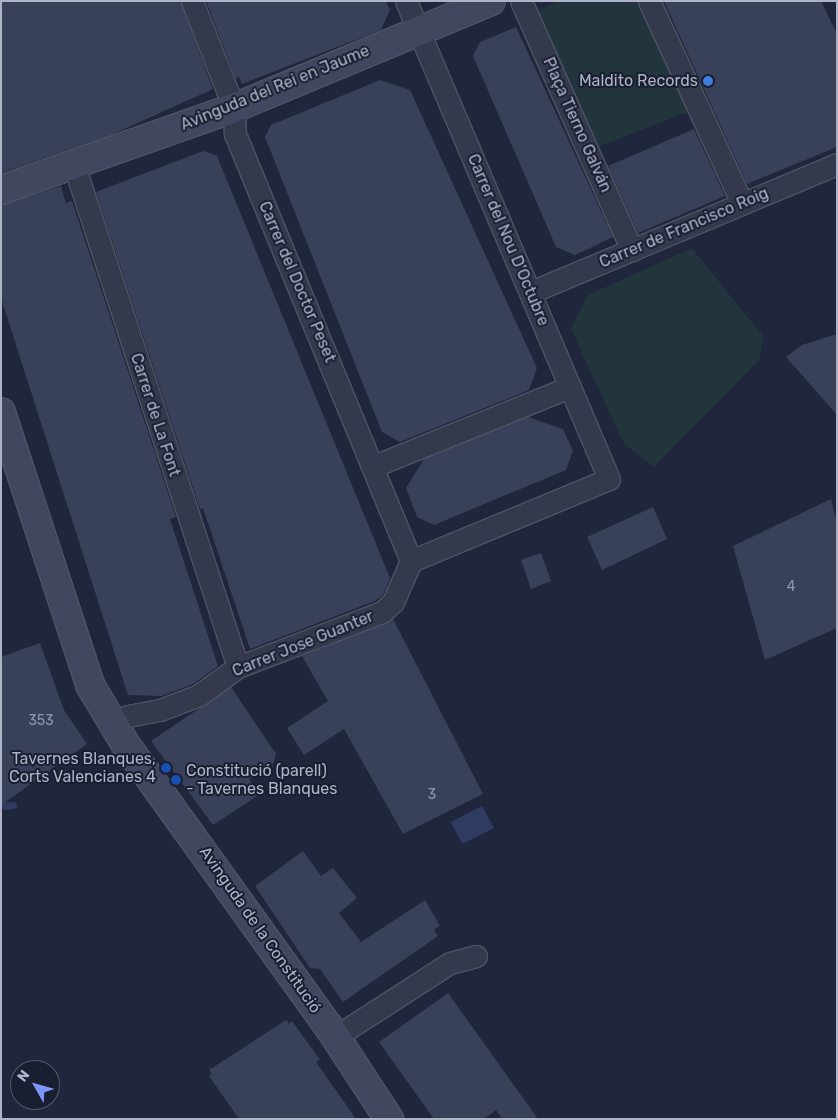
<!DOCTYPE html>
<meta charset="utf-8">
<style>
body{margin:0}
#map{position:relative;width:838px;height:1120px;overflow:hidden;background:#20263b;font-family:Rubik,sans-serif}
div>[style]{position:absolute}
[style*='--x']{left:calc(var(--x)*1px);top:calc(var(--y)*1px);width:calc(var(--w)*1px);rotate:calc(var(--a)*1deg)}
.green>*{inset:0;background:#22343c}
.water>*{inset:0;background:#303b62}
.stream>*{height:7px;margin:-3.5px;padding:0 3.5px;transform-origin:3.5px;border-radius:3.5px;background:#303b62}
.building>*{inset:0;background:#39405a}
.roads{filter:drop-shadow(1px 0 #4e5366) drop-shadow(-1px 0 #4e5366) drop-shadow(0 1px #4e5366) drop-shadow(0 -1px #4e5366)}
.street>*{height:21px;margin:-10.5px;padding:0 10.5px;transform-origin:10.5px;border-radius:10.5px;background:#34394b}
.secondary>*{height:28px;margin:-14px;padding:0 14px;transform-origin:14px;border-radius:14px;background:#41475f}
.dots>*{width:14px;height:14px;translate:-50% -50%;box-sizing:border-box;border:2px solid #191e30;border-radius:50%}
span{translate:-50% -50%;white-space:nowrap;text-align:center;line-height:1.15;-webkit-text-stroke:4px #191e30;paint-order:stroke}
.number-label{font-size:14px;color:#9196ac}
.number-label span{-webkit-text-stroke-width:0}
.poi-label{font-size:16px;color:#aeb3c8}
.right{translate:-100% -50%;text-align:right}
.left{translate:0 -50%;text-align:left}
.street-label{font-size:16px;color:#aeb3c8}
.frame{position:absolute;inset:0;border:2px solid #aeb3c8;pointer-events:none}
.north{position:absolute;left:10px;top:1060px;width:50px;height:50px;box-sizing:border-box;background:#191e30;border:1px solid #555a6d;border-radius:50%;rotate:308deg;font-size:14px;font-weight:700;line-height:20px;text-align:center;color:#aeb3c8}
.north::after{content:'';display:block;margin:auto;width:18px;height:22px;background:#7c96ff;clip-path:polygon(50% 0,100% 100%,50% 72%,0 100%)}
</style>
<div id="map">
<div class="green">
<i style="clip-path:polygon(559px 1px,640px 1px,690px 111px,598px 147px,535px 11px)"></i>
<i style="clip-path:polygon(692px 248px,763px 336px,760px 359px,654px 467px,624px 444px,571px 329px,588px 295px)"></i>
</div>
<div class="water">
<i style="clip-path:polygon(482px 806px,494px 828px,462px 844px,451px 822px)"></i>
</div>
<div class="stream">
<i style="--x:1;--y:801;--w:6;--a:51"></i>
<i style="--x:5;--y:806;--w:8;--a:-7"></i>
</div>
<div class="building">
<i style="clip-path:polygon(1px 1px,180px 1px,213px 89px,111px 135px,1px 173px)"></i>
<i style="clip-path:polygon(206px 1px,386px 1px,390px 10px,381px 30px,242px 84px,239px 77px,236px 79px)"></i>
<i style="clip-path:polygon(664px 1px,821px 1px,837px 34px,837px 147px,747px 184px)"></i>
<i style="clip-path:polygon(516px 27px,613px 237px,575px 255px,556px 247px,473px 56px,480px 42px)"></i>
<i style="clip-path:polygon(380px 80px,410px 90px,537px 368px,529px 390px,400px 442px,382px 432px,265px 137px,271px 125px)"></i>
<i style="clip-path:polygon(694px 129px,725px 196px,638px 233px,608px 166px)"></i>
<i style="clip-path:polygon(203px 151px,217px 156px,390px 578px,383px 595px,375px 601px,250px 649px,203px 508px,200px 509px,96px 192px)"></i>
<i style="clip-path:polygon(61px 186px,66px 203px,72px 201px,176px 517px,170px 519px,218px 666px,193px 684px,162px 696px,128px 695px,1px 298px,1px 205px)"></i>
<i style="clip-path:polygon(837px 334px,837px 415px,786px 357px,802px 345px)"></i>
<i style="clip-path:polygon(528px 417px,563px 429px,573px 451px,566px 470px,434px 525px,417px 517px,406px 488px,424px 459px)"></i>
<i style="clip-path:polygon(831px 499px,837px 523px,837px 628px,765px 660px,733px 546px)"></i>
<i style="clip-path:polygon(653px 507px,667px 539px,602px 570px,587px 537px)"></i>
<i style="clip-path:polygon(541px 553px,551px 581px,531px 589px,521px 560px)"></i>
<i style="clip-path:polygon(393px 619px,483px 794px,403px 834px,344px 729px,304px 755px,287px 728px,328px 701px,302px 656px)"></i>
<i style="clip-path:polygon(40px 643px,64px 710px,87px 744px,1px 805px,1px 657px)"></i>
<i style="clip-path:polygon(231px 687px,276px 754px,273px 764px,249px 779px,260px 794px,213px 825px,151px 741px)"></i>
<i style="clip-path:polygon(303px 851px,321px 876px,333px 868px,357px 898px,339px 913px,361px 942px,425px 900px,440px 926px,434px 930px,438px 936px,343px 1002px,320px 969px,310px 968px,255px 886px)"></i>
<i style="clip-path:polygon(448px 993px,538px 1119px,502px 1119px,496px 1110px,484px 1119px,434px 1119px,379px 1042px)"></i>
<i style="clip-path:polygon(286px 1020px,289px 1024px,292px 1021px,320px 1060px,316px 1062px,356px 1119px,239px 1119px,209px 1076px,212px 1074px,209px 1070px)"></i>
</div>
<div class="roads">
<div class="street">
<i style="--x:192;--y:1;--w:115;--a:68.6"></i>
<i style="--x:234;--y:108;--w:26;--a:88"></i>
<i style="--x:235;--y:134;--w:462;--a:67.6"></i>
<i style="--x:521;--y:1;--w:273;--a:66"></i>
<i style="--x:649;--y:1;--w:222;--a:65.3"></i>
<i style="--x:73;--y:162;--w:531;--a:71.91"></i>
<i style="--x:531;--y:292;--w:332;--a:-22.7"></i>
<i style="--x:374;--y:466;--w:211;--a:-22"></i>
<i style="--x:113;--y:725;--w:17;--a:-31"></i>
<i style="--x:128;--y:716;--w:33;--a:-11"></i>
<i style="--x:160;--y:710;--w:42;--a:-21"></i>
<i style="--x:199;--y:695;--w:48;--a:-35.7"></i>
<i style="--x:238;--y:667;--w:154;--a:-20.9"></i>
<i style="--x:382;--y:612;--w:15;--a:-42"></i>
<i style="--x:393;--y:602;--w:45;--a:-66.3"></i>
<i style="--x:411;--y:561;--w:214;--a:-22.5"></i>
<i style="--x:609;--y:479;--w:519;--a:-113.01"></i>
<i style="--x:335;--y:1037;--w:137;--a:-32.8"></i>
<i style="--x:450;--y:963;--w:27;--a:-15"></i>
</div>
<div class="secondary">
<i style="--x:1;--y:190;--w:247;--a:-19.4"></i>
<i style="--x:234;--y:108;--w:278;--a:-22.6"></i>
<i style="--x:1;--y:412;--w:287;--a:71.9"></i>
<i style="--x:90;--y:685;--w:70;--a:59"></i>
<i style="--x:126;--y:745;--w:347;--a:54.3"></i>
<i style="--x:329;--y:1027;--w:110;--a:56.9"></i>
</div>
</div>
<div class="dots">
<i style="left:708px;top:81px;background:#3f7fe0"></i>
<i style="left:166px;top:768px;background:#1a4fb4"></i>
<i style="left:176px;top:780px;background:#1a4fb4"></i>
</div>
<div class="number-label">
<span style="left:791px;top:587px">4</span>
<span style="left:41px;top:721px">353</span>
<span style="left:432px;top:795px">3</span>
</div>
<div class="poi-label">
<span class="right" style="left:698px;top:81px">Maldito Records</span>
<span class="right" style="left:156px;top:768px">Tavernes Blanques,<br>Corts Valencianes 4</span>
<span class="left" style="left:186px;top:780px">Constitució (parell)<br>- Tavernes Blanques</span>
</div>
<div class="street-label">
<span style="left:275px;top:88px;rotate:-22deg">Avinguda del Rei en Jaume</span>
<span style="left:577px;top:125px;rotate:66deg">Plaça Tierno Galván</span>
<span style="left:684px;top:228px;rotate:-23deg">Carrer de Francisco Roig</span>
<span style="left:508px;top:240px;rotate:67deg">Carrer del Nou D'Octubre</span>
<span style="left:297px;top:282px;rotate:67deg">Carrer del Doctor Peset</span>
<span style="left:155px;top:415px;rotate:72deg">Carrer de La Font</span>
<span style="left:303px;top:644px;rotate:-22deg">Carrer Jose Guanter</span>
<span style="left:260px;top:930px;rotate:55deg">Avinguda de la Constitució</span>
</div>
<div class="frame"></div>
<div class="north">N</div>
</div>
